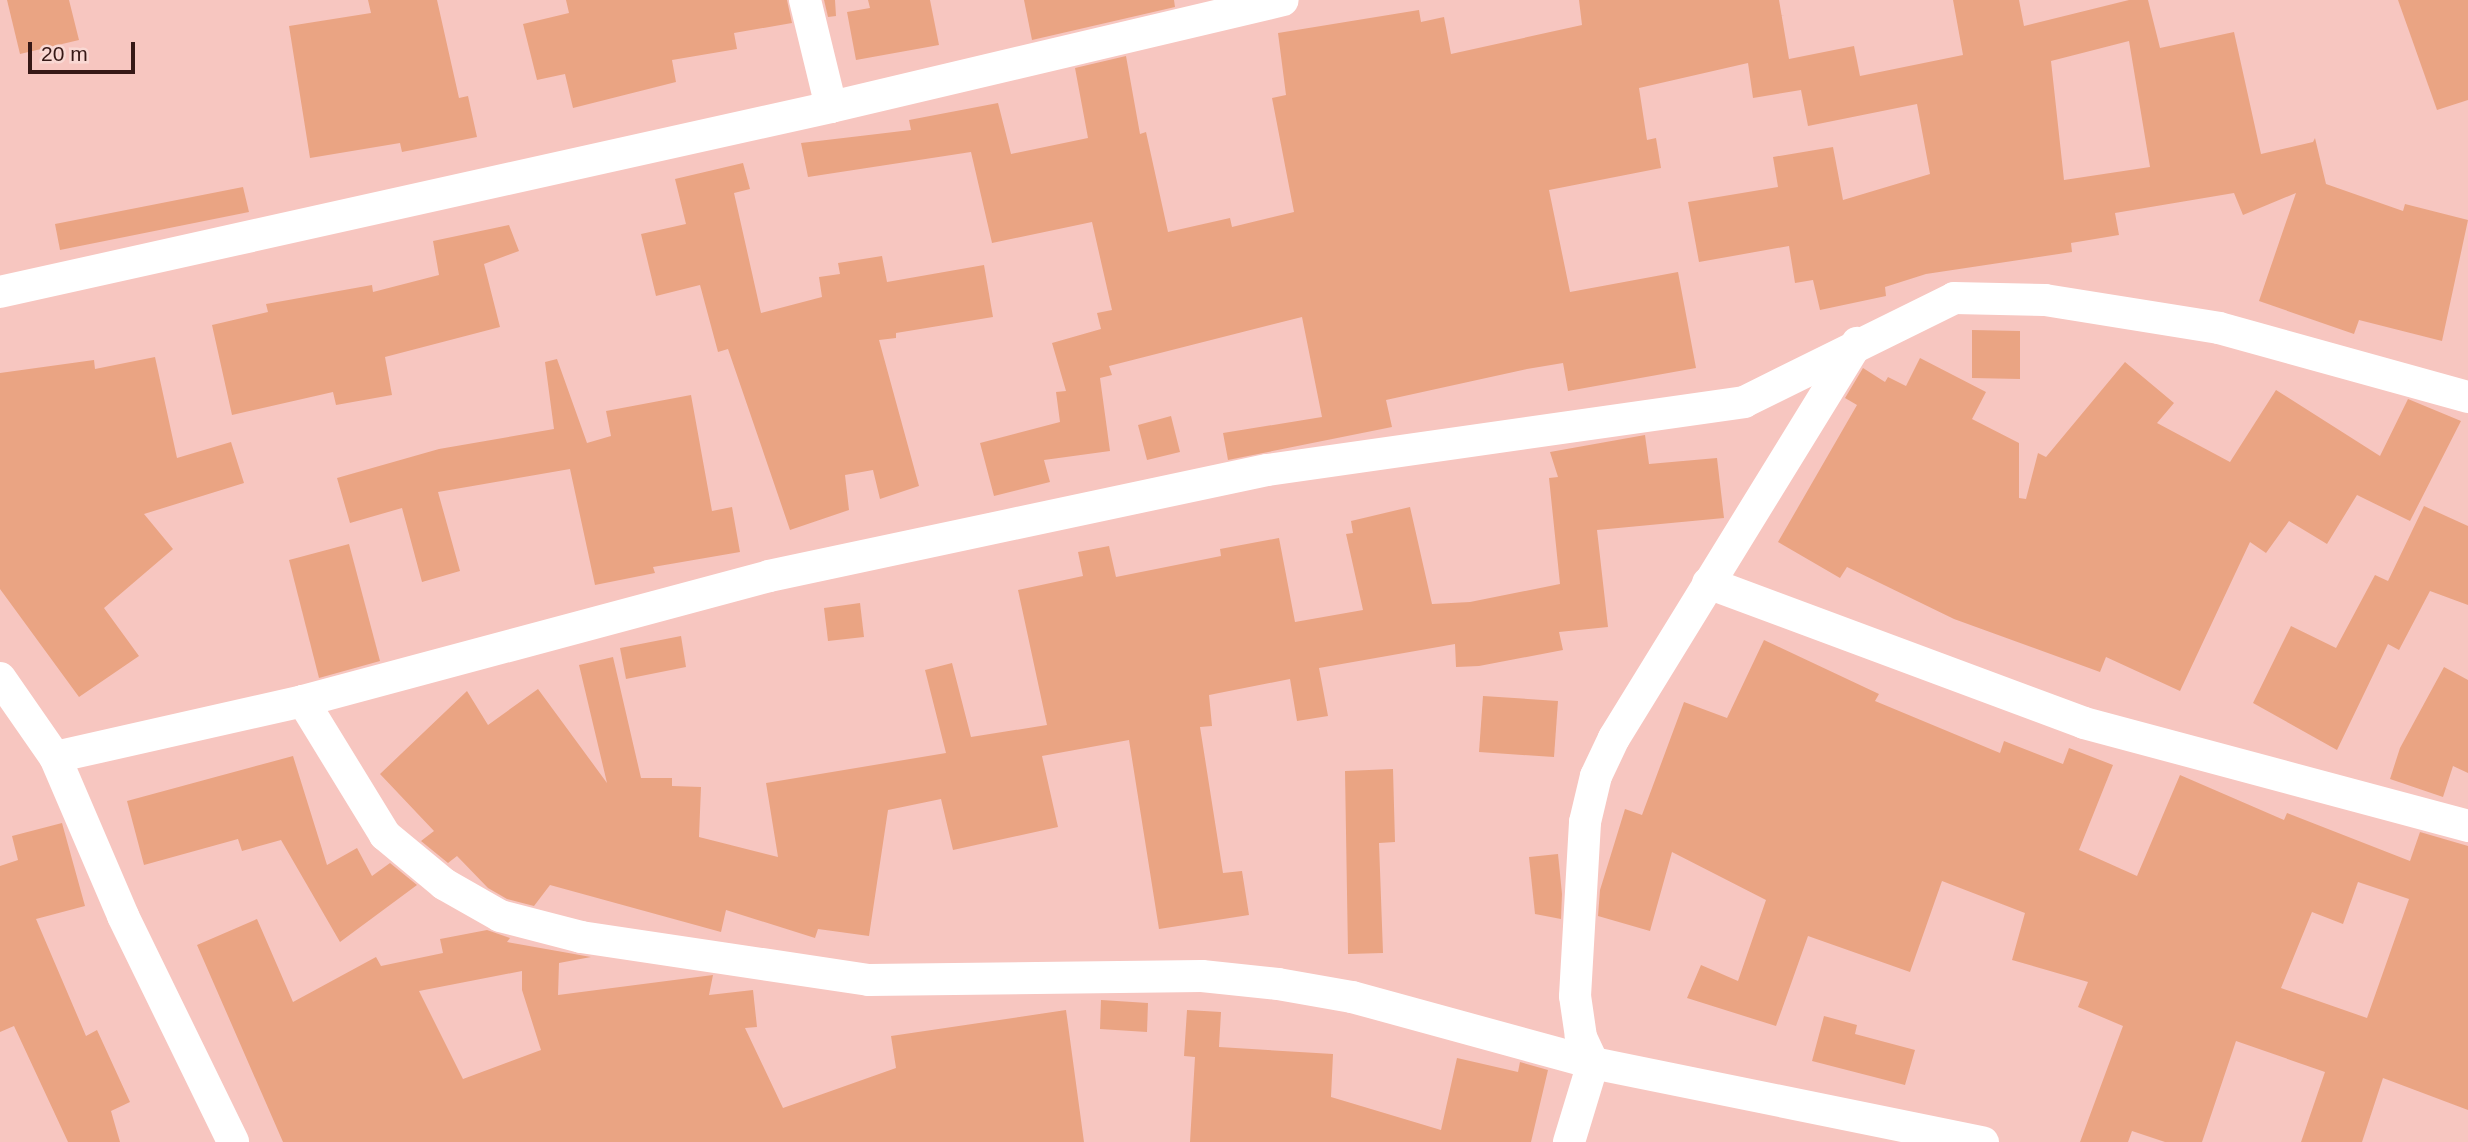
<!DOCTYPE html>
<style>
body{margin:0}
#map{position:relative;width:2468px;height:1142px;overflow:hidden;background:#f7c6c0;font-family:Arial,sans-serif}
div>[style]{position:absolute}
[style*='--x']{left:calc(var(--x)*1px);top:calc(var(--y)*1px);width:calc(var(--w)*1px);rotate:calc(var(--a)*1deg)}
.building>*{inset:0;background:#eaa483}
.minor>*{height:32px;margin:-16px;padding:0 16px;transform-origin:16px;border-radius:16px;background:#fff}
span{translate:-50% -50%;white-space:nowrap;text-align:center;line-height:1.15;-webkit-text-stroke:5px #f9d8d3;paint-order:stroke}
.scale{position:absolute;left:28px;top:42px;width:107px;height:32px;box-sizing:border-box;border:4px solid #361816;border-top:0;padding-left:9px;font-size:21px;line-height:24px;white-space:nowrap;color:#361816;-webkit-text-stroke:5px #f9d8d3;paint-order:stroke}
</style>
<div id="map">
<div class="building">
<i style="clip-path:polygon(7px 0,69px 0,79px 40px,20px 54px)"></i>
<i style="clip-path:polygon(368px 0,437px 0,459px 98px,468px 96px,477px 137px,402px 152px,400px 143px,310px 158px,289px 26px,371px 13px)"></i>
<i style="clip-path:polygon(566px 0,787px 0,792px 23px,734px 33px,737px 49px,672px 60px,676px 82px,573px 108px,565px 74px,537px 80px,523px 24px,569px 13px)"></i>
<i style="clip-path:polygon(824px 0,835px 0,836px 16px,828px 17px)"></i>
<i style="clip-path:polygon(868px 0,930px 0,939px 45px,856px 60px,847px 12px,870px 8px)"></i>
<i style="clip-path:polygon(1024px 0,1174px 0,1175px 7px,1032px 40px)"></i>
<i style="clip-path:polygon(evenodd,1579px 0,1779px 0,1789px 59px,1854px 46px,1860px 76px,1963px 55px,1953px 0,2019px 0,2024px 26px,2129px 0,2148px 0,2160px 48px,2234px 32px,2261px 154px,2313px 142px,2315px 138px,2326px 184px,2403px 211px,2405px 204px,2468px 220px,2442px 341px,2359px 320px,2354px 334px,2259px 301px,2296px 193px,2243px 215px,2234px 193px,2115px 213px,2119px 235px,2071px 243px,2072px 252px,1926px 274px,1885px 287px,1886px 296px,1820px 310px,1813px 280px,1795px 283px,1789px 246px,1699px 262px,1688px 202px,1778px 187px,1773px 157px,1833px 147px,1843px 200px,1930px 174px,1917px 104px,1808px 126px,1801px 90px,1753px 98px,1748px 63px,1639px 88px,1647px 140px,1656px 138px,1661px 168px,1549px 190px,1570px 292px,1678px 272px,1696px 368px,1568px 391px,1563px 363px,1527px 369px,1386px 400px,1392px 427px,1228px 460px,1223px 433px,1322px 417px,1302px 317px,1109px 366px,1112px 375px,1100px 378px,1110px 451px,1044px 460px,1050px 482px,994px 496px,980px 443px,1060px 422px,1056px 392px,1066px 391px,1052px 343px,1101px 329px,1097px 313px,1112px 310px,1092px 222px,992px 243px,971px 152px,808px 177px,801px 143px,911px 130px,909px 120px,998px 103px,1011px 154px,1088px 138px,1075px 68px,1126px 56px,1140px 134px,1146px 132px,1168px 232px,1230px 218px,1232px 227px,1294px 212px,1272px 98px,1286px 95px,1278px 33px,1419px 10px,1421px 22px,1444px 17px,1451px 54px,1582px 25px,1579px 0,2129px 41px,2150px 167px,2064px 180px,2051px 61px,2129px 41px)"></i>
<i style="clip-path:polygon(2398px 0,2468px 0,2468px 100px,2437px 110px)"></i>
<i style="clip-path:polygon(743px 163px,750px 189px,734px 193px,761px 313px,822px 297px,819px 277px,840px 274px,838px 263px,882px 256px,887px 282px,984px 265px,993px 317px,896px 333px,896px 338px,879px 340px,919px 486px,880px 499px,873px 470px,845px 475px,849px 510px,790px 530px,728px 349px,718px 352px,700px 285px,656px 296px,641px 234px,686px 224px,675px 179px)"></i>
<i style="clip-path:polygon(243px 187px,249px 212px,60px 250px,55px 224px)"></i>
<i style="clip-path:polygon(509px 225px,519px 251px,484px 264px,500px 327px,385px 357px,392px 395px,336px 405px,333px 392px,232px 415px,212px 325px,268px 312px,266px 304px,372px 285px,373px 292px,439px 275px,433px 241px)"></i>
<i style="clip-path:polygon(1972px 330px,2020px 331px,2020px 379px,1972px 378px)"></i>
<i style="clip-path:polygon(155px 357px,177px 458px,231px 442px,244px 483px,144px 514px,173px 549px,104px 608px,139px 656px,79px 697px,0 589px,0 373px,94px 360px,95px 369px)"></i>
<i style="clip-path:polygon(1920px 358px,1986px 392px,1972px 419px,2019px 443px,2019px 498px,2026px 499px,2038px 453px,2046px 457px,2125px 362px,2174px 403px,2157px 423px,2230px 462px,2276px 390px,2380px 456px,2408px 399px,2461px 421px,2410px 521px,2357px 495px,2327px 544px,2289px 521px,2266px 553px,2250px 542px,2180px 691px,2106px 657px,2100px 672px,1954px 619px,1847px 567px,1840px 578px,1778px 542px,1857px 405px,1845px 398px,1863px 368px,1885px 382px,1888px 377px,1906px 386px)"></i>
<i style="clip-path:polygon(557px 359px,587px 443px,611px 436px,606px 411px,691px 395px,712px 511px,732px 507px,740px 552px,653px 567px,655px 573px,595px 585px,570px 469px,438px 492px,460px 571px,422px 582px,402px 508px,350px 523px,337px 478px,439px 449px,554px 429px,545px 362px)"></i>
<i style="clip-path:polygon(1171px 416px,1180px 452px,1147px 460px,1138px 425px)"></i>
<i style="clip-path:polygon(1645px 435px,1649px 464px,1717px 458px,1724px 518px,1597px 530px,1608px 627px,1559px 632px,1563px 650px,1479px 666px,1456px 667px,1455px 644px,1319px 668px,1328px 716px,1297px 721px,1290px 679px,1209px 695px,1212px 726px,1200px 727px,1223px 873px,1242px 871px,1249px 915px,1159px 929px,1129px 740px,1042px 756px,1058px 827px,953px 850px,941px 799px,888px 810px,869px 936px,818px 929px,815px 938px,726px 910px,721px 932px,550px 885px,534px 906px,507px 899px,488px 888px,457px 856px,448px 863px,421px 841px,434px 831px,380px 774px,467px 691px,488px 725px,538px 689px,607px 783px,579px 665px,613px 657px,641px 778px,672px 778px,672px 786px,701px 787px,699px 837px,778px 857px,766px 783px,946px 753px,925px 670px,952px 663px,971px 737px,1047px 725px,1018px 590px,1083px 576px,1078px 552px,1109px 546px,1116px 577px,1221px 556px,1220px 549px,1279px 538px,1295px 622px,1363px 610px,1346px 534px,1353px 533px,1351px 521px,1410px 507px,1432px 604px,1470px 602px,1560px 584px,1549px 478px,1558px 477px,1550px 452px)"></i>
<i style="clip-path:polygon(2424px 506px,2468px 526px,2468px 605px,2430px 591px,2399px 650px,2388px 644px,2337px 750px,2253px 703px,2291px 626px,2336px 648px,2375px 575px,2388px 581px)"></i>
<i style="clip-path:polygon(349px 544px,380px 661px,319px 678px,289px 560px)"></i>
<i style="clip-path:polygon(860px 603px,864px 637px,828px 641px,824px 608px)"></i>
<i style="clip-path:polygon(681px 636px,686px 667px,626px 679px,620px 648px)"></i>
<i style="clip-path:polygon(evenodd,1764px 640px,1879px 694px,1875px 701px,2000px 753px,2004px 741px,2063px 764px,2069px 748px,2113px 765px,2079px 850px,2137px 876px,2180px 775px,2284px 820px,2287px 813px,2410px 861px,2420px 832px,2468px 846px,2468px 1110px,2383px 1078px,2362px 1142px,2301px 1142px,2325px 1072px,2236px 1041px,2202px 1142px,2165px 1142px,2132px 1131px,2128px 1142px,2080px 1142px,2123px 1026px,2078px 1007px,2088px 982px,2012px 960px,2025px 913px,1942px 881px,1910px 972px,1808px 936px,1776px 1026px,1687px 998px,1701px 965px,1738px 981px,1766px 900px,1672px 852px,1650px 931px,1598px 916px,1600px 890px,1625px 809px,1642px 815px,1684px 702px,1727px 718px,1764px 640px,2358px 882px,2409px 899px,2367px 1018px,2281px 988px,2312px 912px,2343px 924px,2358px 882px)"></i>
<i style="clip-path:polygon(2444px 667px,2468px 680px,2468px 773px,2453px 766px,2443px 797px,2390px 779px,2400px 748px)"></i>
<i style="clip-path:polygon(1483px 696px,1558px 701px,1554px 757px,1479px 752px)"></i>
<i style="clip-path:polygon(293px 756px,327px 865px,357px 848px,372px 876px,390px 863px,417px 885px,340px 942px,281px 840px,242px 851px,238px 839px,144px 865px,127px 801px)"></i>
<i style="clip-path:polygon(1393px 769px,1395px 842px,1379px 843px,1383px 953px,1348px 954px,1345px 771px)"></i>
<i style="clip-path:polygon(62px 823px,85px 906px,36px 919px,86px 1036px,97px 1030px,130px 1102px,111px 1111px,120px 1142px,68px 1142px,14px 1026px,0 1032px,0 866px,18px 860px,12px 836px)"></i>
<i style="clip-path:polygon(1558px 854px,1562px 894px,1561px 919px,1535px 914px,1529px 857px)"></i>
<i style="clip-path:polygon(evenodd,257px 919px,293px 1002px,376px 957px,381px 966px,443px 953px,440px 939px,487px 930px,510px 938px,507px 942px,591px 957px,559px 963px,558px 995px,713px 975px,709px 995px,753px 990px,757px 1027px,745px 1028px,783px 1108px,896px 1068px,891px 1036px,1066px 1010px,1084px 1142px,283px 1142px,197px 945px,257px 919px,522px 971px,522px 990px,541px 1050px,463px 1079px,419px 991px,522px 971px)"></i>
<i style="clip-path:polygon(1101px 1000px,1148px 1003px,1147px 1032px,1100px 1029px)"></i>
<i style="clip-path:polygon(1187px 1010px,1221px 1012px,1219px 1047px,1333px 1054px,1331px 1097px,1441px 1130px,1457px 1058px,1518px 1072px,1520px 1062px,1548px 1070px,1531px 1142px,1190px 1142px,1195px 1057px,1184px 1056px)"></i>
<i style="clip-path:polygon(1824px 1016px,1857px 1025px,1855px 1034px,1915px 1050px,1905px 1085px,1812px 1061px)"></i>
</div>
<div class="minor">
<i style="--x:805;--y:0;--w:110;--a:76.3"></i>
<i style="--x:0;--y:292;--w:851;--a:-12.55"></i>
<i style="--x:831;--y:107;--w:464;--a:-13.3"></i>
<i style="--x:1708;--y:583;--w:401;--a:20.4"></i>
<i style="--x:2084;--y:723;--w:398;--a:15"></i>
<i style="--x:0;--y:678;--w:96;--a:55.2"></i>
<i style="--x:55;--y:757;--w:173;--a:66.8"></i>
<i style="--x:123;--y:916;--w:251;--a:64"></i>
<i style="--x:303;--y:701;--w:157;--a:58.5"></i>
<i style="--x:385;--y:835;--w:77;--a:39.7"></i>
<i style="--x:444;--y:884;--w:64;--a:29.7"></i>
<i style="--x:500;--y:916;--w:84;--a:14.5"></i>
<i style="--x:581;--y:937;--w:291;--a:8.5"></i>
<i style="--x:869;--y:980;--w:333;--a:-0.7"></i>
<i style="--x:1202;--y:976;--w:76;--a:6"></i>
<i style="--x:1278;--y:984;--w:75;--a:10"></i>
<i style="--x:1352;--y:997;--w:250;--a:15.3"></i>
<i style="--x:1593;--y:1063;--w:398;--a:11.5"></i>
<i style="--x:55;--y:757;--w:254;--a:-12.7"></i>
<i style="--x:303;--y:701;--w:482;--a:-15"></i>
<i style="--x:769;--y:576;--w:509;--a:-12.02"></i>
<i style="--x:1267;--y:470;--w:482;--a:-8.1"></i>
<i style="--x:1744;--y:402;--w:234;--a:-26.3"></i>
<i style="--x:1954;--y:298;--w:91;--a:1.3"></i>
<i style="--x:2045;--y:300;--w:176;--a:9.1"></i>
<i style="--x:2219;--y:328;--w:258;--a:15.5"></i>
<i style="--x:1569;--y:1142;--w:83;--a:-73.1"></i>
<i style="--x:1593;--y:1063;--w:29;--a:-115"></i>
<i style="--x:1581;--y:1037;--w:41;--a:-98.3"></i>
<i style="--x:1575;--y:996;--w:174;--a:-86.7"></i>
<i style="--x:1585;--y:822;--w:47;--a:-76.6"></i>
<i style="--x:1596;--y:776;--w:42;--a:-64.7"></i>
<i style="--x:1614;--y:738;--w:464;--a:-58.4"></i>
</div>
<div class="scale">20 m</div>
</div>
